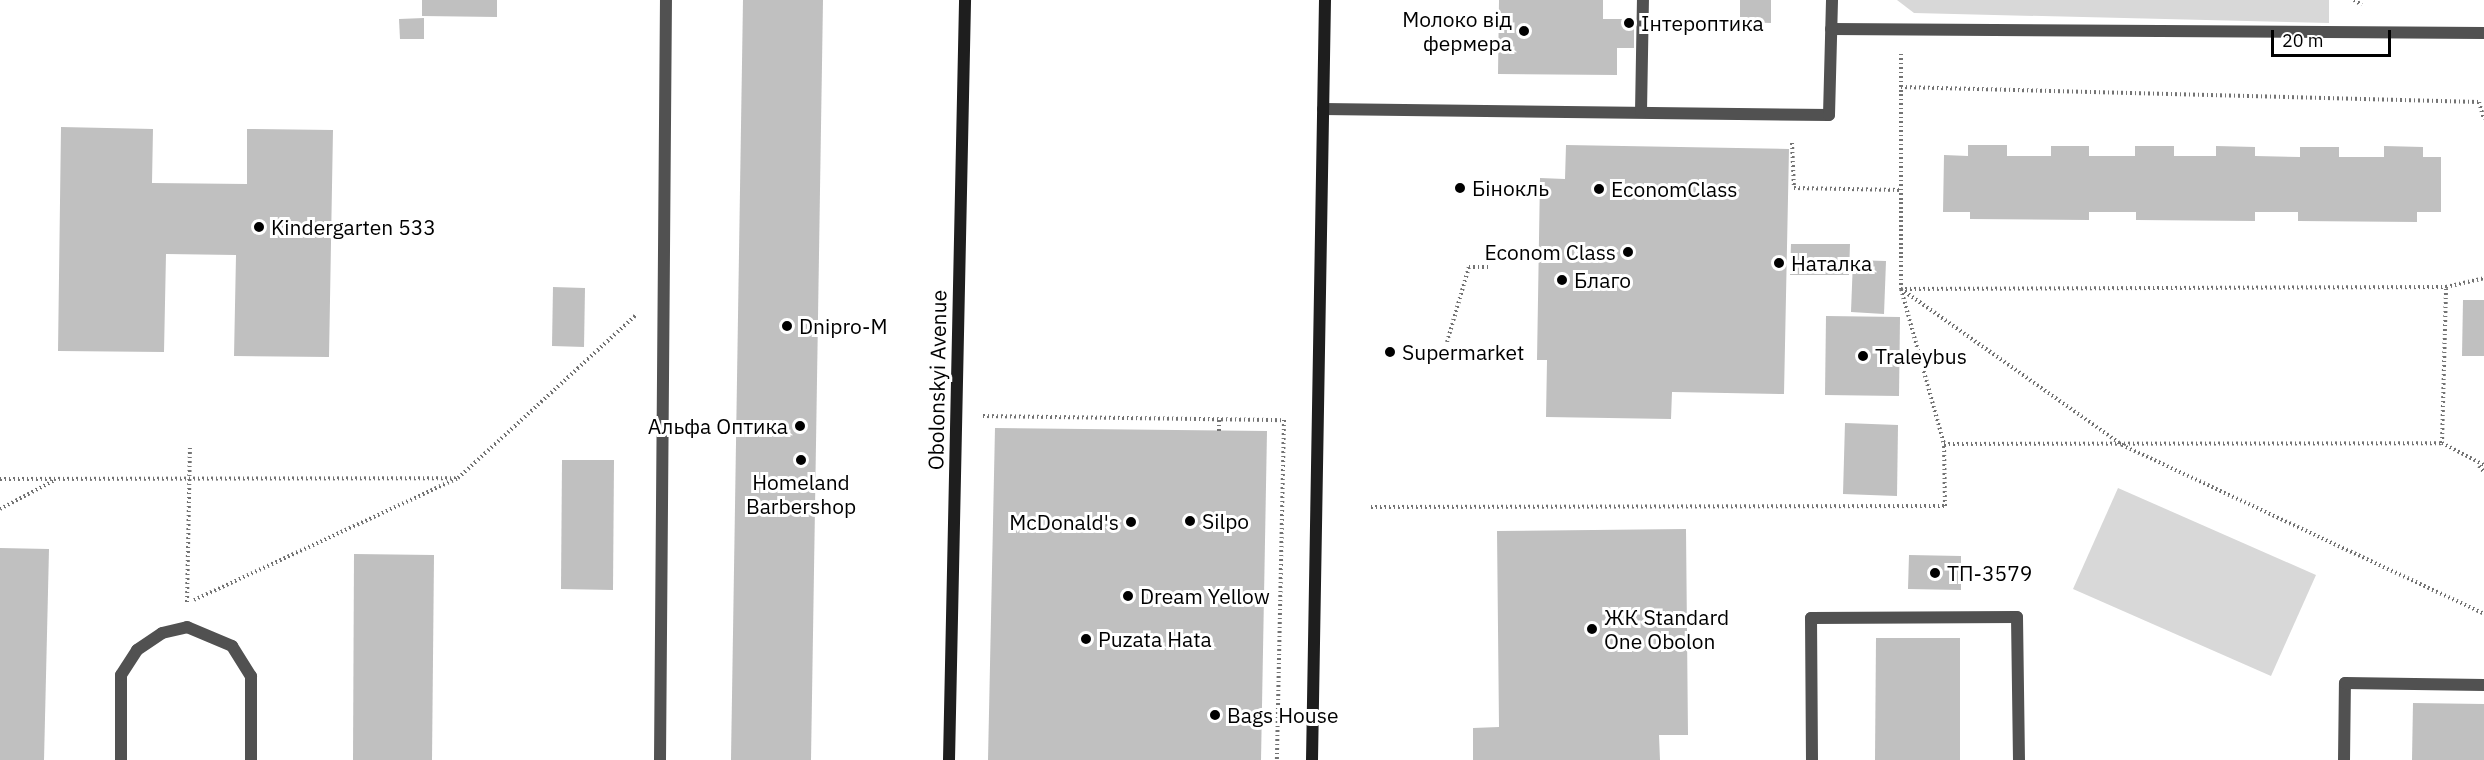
<!DOCTYPE html>
<meta charset="utf-8">
<style>
body{margin:0}
#map{position:relative;width:2484px;height:760px;overflow:hidden;background:#fff;font-family:"IBM Plex Sans",sans-serif}
div>[style]{position:absolute}
[style*='--x']{left:calc(var(--x)*1px);top:calc(var(--y)*1px);width:calc(var(--w)*1px);rotate:calc(var(--a)*1deg)}
.green>*{inset:0;background:#d8d8d8}
.building>*{inset:0;background:#c0c0c0}
.path>*{height:4px;margin-top:-2px;transform-origin:0;background:repeating-linear-gradient(90deg,#737373 0 1.5px,transparent 0 4.5px)}
.lane>*{height:12px;margin:-6px;padding:0 6px;transform-origin:6px;border-radius:6px;background:#515151}
.secondary>*{height:12px;margin:-6px;padding:0 6px;transform-origin:6px;border-radius:6px;background:#1e1e1e}
.dots>*{width:16px;height:16px;translate:-50% -50%;box-sizing:border-box;border:3px solid #fff;border-radius:50%}
span{translate:-50% -50%;white-space:nowrap;text-align:center;line-height:1.15;-webkit-text-stroke:6px #fff;paint-order:stroke}
.poi-label{font-size:21px;color:#000}
.right{translate:-100% -50%;text-align:right}
.left{translate:0 -50%;text-align:left}
.street-label{font-size:21px;color:#000}
.scale{position:absolute;left:2271px;top:30px;width:120px;height:27px;box-sizing:border-box;border:3px solid #000;border-top:0;padding-left:8px;font-size:18px;line-height:21px;white-space:nowrap;color:#000;-webkit-text-stroke:4px #fff;paint-order:stroke}
</style>
<div id="map">
<div class="green">
<i style="clip-path:polygon(1897px 0,2329px 0,2329px 23px,1914px 13px)"></i>
<i style="clip-path:polygon(2118px 488px,2316px 575px,2271px 676px,2073px 589px)"></i>
</div>
<div class="building">
<i style="clip-path:polygon(422px 0,497px 0,497px 17px,422px 16px)"></i>
<i style="clip-path:polygon(743px 0,823px 0,811px 760px,731px 760px)"></i>
<i style="clip-path:polygon(1499px 0,1603px 0,1603px 19px,1634px 19px,1634px 48px,1617px 48px,1617px 75px,1498px 74px)"></i>
<i style="clip-path:polygon(1740px 0,1771px 0,1771px 23px,1740px 22px)"></i>
<i style="clip-path:polygon(424px 18px,424px 39px,400px 39px,399px 19px)"></i>
<i style="clip-path:polygon(61px 127px,153px 129px,152px 183px,247px 184px,247px 129px,333px 130px,329px 357px,234px 356px,236px 255px,166px 254px,164px 352px,58px 351px)"></i>
<i style="clip-path:polygon(1566px 145px,1789px 149px,1784px 394px,1672px 392px,1671px 419px,1546px 417px,1547px 360px,1537px 360px,1540px 178px,1565px 179px)"></i>
<i style="clip-path:polygon(1968px 145px,2007px 145px,2007px 156px,2051px 156px,2051px 146px,2089px 146px,2089px 156px,2135px 156px,2135px 146px,2174px 146px,2174px 156px,2216px 156px,2216px 146px,2255px 147px,2255px 156px,2300px 157px,2300px 147px,2339px 147px,2339px 157px,2384px 157px,2384px 146px,2423px 147px,2423px 157px,2441px 157px,2441px 212px,2417px 212px,2417px 222px,2298px 221px,2298px 212px,2255px 212px,2255px 221px,2136px 220px,2136px 212px,2089px 212px,2089px 220px,1970px 219px,1970px 212px,1943px 212px,1944px 155px,1968px 156px)"></i>
<i style="clip-path:polygon(1791px 244px,1850px 244px,1849px 275px,1790px 275px)"></i>
<i style="clip-path:polygon(1853px 260px,1886px 261px,1884px 314px,1851px 312px)"></i>
<i style="clip-path:polygon(553px 287px,585px 288px,584px 347px,552px 346px)"></i>
<i style="clip-path:polygon(2463px 300px,2484px 300px,2484px 356px,2462px 356px)"></i>
<i style="clip-path:polygon(1826px 316px,1900px 317px,1899px 396px,1825px 395px)"></i>
<i style="clip-path:polygon(1845px 423px,1898px 425px,1897px 496px,1843px 494px)"></i>
<i style="clip-path:polygon(995px 428px,1267px 431px,1261px 760px,988px 760px)"></i>
<i style="clip-path:polygon(562px 460px,614px 460px,613px 590px,561px 589px)"></i>
<i style="clip-path:polygon(1686px 529px,1688px 735px,1659px 735px,1660px 760px,1473px 760px,1473px 728px,1499px 727px,1497px 531px)"></i>
<i style="clip-path:polygon(0 548px,49px 549px,44px 760px,0 760px)"></i>
<i style="clip-path:polygon(354px 554px,434px 555px,432px 760px,353px 760px)"></i>
<i style="clip-path:polygon(1909px 555px,1961px 556px,1961px 590px,1908px 589px)"></i>
<i style="clip-path:polygon(1876px 638px,1960px 638px,1960px 760px,1875px 760px)"></i>
<i style="clip-path:polygon(2413px 703px,2484px 704px,2484px 760px,2412px 760px)"></i>
</div>
<div class="path">
<i style="--x:2354;--y:0;--w:9;--a:32"></i>
<i style="--x:1901;--y:54;--w:235;--a:90"></i>
<i style="--x:1901;--y:289;--w:161;--a:74.5"></i>
<i style="--x:1901;--y:87;--w:578;--a:1.49"></i>
<i style="--x:2479;--y:102;--w:18;--a:74"></i>
<i style="--x:1792;--y:143;--w:45;--a:87.5"></i>
<i style="--x:1794;--y:188;--w:107;--a:1.1"></i>
<i style="--x:1901;--y:289;--w:271;--a:35.2"></i>
<i style="--x:2122;--y:445;--w:400;--a:25"></i>
<i style="--x:1901;--y:289;--w:545;--a:-0.21"></i>
<i style="--x:2446;--y:287;--w:39;--a:-13"></i>
<i style="--x:1447;--y:342;--w:78;--a:-73.7"></i>
<i style="--x:1469;--y:267;--w:19;--a:0"></i>
<i style="--x:983;--y:416;--w:301;--a:0.8"></i>
<i style="--x:1284;--y:420;--w:340;--a:91.2"></i>
<i style="--x:1219;--y:431;--w:12;--a:-90"></i>
<i style="--x:2442;--y:443;--w:156;--a:-88.5"></i>
<i style="--x:2479;--y:466;--w:8;--a:50"></i>
<i style="--x:0;--y:479;--w:455;--a:-0.1"></i>
<i style="--x:1371;--y:507;--w:574;--a:-0.1"></i>
<i style="--x:1945;--y:506;--w:62;--a:-90.9"></i>
<i style="--x:1944;--y:444;--w:498;--a:-0.1"></i>
<i style="--x:2442;--y:443;--w:47;--a:27.6"></i>
<i style="--x:0;--y:509;--w:62;--a:-27.8"></i>
<i style="--x:194;--y:600;--w:291;--a:-24.8"></i>
<i style="--x:458;--y:478;--w:241;--a:-42.5"></i>
<i style="--x:187;--y:602;--w:156;--a:-88.9"></i>
</div>
<div class="lane">
<i style="--x:1831;--y:29;--w:653;--a:0.35"></i>
<i style="--x:1323;--y:109;--w:506;--a:0.68"></i>
<i style="--x:1829;--y:115;--w:115;--a:-88.5"></i>
<i style="--x:1641;--y:112;--w:112;--a:-89"></i>
<i style="--x:121;--y:760;--w:85;--a:-90"></i>
<i style="--x:121;--y:675;--w:30;--a:-57"></i>
<i style="--x:137;--y:650;--w:30;--a:-34"></i>
<i style="--x:162;--y:633;--w:26;--a:-13"></i>
<i style="--x:187;--y:627;--w:49;--a:22.9"></i>
<i style="--x:232;--y:646;--w:36;--a:58"></i>
<i style="--x:251;--y:676;--w:84;--a:90"></i>
<i style="--x:660;--y:760;--w:760;--a:-89.55"></i>
<i style="--x:1812;--y:760;--w:142;--a:-90.4"></i>
<i style="--x:1811;--y:618;--w:206;--a:-0.3"></i>
<i style="--x:2017;--y:617;--w:143;--a:89.2"></i>
<i style="--x:2344;--y:760;--w:77;--a:-89.3"></i>
<i style="--x:2345;--y:683;--w:139;--a:0.8"></i>
</div>
<div class="secondary">
<i style="--x:949;--y:760;--w:760;--a:-88.79"></i>
<i style="--x:1312;--y:760;--w:760;--a:-89.02"></i>
</div>
<div class="dots">
<i style="left:1629px;top:23px;background:#000"></i>
<i style="left:1524px;top:31px;background:#000"></i>
<i style="left:1460px;top:188px;background:#000"></i>
<i style="left:1599px;top:189px;background:#000"></i>
<i style="left:259px;top:227px;background:#000"></i>
<i style="left:1628px;top:252px;background:#000"></i>
<i style="left:1779px;top:263px;background:#000"></i>
<i style="left:1562px;top:280px;background:#000"></i>
<i style="left:787px;top:326px;background:#000"></i>
<i style="left:1390px;top:352px;background:#000"></i>
<i style="left:1863px;top:356px;background:#000"></i>
<i style="left:800px;top:426px;background:#000"></i>
<i style="left:801px;top:460px;background:#000"></i>
<i style="left:1190px;top:521px;background:#000"></i>
<i style="left:1131px;top:522px;background:#000"></i>
<i style="left:1935px;top:573px;background:#000"></i>
<i style="left:1128px;top:596px;background:#000"></i>
<i style="left:1592px;top:629px;background:#000"></i>
<i style="left:1086px;top:639px;background:#000"></i>
<i style="left:1215px;top:715px;background:#000"></i>
</div>
<div class="poi-label">
<span class="right" style="left:1512px;top:31px">Молоко від<br>фермера</span>
<span class="left" style="left:1641px;top:23px">Інтероптика</span>
<span class="left" style="left:1472px;top:188px">Бінокль</span>
<span class="left" style="left:1611px;top:189px">EconomClass</span>
<span class="left" style="left:271px;top:227px">Kindergarten 533</span>
<span class="right" style="left:1616px;top:252px">Econom Class</span>
<span class="left" style="left:1791px;top:263px">Наталка</span>
<span class="left" style="left:1574px;top:280px">Благо</span>
<span class="left" style="left:799px;top:326px">Dnipro-M</span>
<span class="left" style="left:1402px;top:352px">Supermarket</span>
<span class="left" style="left:1875px;top:356px">Traleybus</span>
<span class="right" style="left:788px;top:426px">Альфа Оптика</span>
<span style="left:801px;top:494px">Homeland<br>Barbershop</span>
<span class="left" style="left:1202px;top:521px">Silpo</span>
<span class="right" style="left:1119px;top:522px">McDonald's</span>
<span class="left" style="left:1947px;top:573px">ТП-3579</span>
<span class="left" style="left:1140px;top:596px">Dream Yellow</span>
<span class="left" style="left:1604px;top:629px">ЖК Standard<br>One Obolon</span>
<span class="left" style="left:1098px;top:639px">Puzata Hata</span>
<span class="left" style="left:1227px;top:715px">Bags House</span>
</div>
<div class="street-label">
<span style="left:937px;top:380px;rotate:-89deg">Obolonskyi Avenue</span>
</div>
<div class="scale">20 m</div>
</div>
